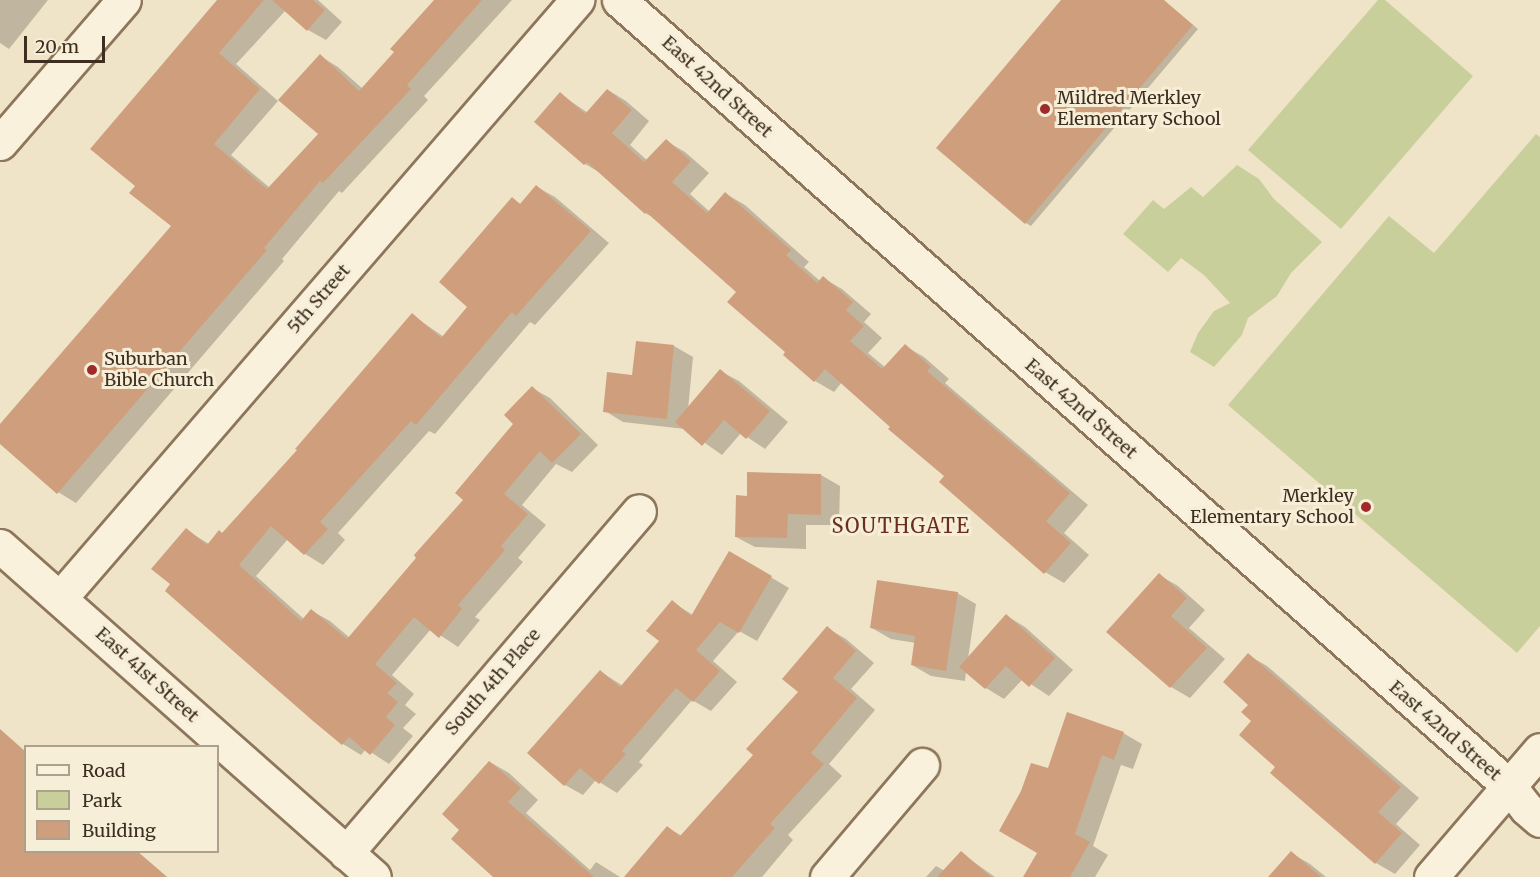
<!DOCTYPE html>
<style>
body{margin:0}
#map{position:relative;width:1540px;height:877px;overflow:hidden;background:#f0e4c8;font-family:Merriweather,serif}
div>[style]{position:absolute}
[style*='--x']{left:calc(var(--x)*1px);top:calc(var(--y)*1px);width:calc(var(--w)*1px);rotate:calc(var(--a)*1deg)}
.green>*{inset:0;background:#c9cf9b}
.shadow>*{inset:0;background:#0003}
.building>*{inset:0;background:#cf9f7d}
.roads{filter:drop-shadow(2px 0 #8d765c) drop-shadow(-2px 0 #8d765c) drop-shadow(0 2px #8d765c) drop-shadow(0 -2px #8d765c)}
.minor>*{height:33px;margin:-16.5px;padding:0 16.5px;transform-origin:16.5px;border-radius:16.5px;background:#faf1dc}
.tertiary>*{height:33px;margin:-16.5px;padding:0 16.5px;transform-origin:16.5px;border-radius:16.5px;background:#faf1dc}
.dots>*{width:16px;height:16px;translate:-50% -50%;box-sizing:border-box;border:3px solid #f7eed8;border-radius:50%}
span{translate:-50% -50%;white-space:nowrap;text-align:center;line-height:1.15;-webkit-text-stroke:6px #f7eed8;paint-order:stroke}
.street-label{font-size:18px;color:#3d2e20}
.poi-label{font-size:18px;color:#3d2e20}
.left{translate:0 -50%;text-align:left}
.right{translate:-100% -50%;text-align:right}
.neighbourhood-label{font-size:20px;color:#6b2e1e;letter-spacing:1.5px}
.legend{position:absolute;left:24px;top:745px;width:195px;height:108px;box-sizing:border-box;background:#f7eed8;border:2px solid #ada18e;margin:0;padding:8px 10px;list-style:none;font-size:18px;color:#3d2e20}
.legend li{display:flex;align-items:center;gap:12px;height:30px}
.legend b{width:30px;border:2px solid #ada18e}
.scale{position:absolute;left:24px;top:36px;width:81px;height:27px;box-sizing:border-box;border:3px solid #3d2e20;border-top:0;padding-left:8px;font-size:18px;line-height:21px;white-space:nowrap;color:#3d2e20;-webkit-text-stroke:4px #f7eed8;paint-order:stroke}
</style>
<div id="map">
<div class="green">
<i style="clip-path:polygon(1378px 0,1385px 0,1473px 76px,1341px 229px,1248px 150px)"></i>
<i style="clip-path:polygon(1536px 134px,1540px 137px,1540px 626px,1517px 653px,1228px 405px,1389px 216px,1434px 253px)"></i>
<i style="clip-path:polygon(1237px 165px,1259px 179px,1274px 199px,1322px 242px,1291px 273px,1277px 296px,1248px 318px,1242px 335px,1214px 367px,1190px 352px,1198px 333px,1214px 311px,1230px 303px,1204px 275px,1181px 258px,1168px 272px,1123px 234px,1153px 200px,1164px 209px,1191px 187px,1203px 197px)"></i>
</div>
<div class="shadow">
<i style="clip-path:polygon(0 0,48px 0,9px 49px,0 43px)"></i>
<i style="clip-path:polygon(219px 0,318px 0,342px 22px,326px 40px,308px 30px,286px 10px,236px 64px,278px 101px,231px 155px,270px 188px,320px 133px,320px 56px,338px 67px,363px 89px,396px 52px,436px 0,512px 0,424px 96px,428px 100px,342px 193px,339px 191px,282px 259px,284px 261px,76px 503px,58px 492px,0 442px,0 426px,173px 226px,137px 186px)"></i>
<i style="clip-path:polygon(1062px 0,1163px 0,1198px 29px,1031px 226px,1026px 223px)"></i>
<i style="clip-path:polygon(608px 90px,626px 101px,649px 121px,630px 145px,648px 161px,666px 141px,685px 152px,709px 173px,690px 194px,710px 212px,726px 194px,745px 205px,809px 262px,804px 267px,820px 281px,823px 278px,842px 289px,871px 314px,864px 322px,882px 338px,868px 353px,886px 368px,905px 346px,924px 357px,949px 379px,945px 383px,1088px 505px,1064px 533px,1089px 555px,1064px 583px,1045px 572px,946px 476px,842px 382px,834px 392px,815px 381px,785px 355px,787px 352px,738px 292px,658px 220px,645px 213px,599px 172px,585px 164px,560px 94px,588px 113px)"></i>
<i style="clip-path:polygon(537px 187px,555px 197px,609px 243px,535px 325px,530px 322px,435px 434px,429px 431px,338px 533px,345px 540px,323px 565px,305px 554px,288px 539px,256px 576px,304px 619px,312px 611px,330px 621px,350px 638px,465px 500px,515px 424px,532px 388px,550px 398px,598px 445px,572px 472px,556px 464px,522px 505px,546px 525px,518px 558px,523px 562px,475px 617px,480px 620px,458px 647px,431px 629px,392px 675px,414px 694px,405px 705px,416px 714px,403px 728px,413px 736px,389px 764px,366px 749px,361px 755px,343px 744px,167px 590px,172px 584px,186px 530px,209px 544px,223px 535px,299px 450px,412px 315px,444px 337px,470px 307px,512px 199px,522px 205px)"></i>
<i style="clip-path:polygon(674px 346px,693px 357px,688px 410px,720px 371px,739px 381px,788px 422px,765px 449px,741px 433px,722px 455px,685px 429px,623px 422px,605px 411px,633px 376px)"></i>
<i style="clip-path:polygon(821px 475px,840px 486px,839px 525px,806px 525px,806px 549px,755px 547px,736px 537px,748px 497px)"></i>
<i style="clip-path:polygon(730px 553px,789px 588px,757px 641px,739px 631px,713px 661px,737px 682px,711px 711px,692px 700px,639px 762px,643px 765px,617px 793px,596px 780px,583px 795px,565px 785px,529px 753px,601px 672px,623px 686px,661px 641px,672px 602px,693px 615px)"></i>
<i style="clip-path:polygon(1159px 575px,1178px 586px,1205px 610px,1189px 628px,1225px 659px,1190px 698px,1171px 687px,1108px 631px)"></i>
<i style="clip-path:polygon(957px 593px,976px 604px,968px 659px,1007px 616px,1025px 627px,1073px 670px,1049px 696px,1023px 679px,1004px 699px,986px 688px,966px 671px,965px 681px,931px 676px,912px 665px,916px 643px,891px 639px,872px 628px)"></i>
<i style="clip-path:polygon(827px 628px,846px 639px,874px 663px,851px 689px,875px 710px,829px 764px,842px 776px,788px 835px,793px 840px,762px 877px,669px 877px,668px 828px,682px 836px,755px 755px,800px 692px)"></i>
<i style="clip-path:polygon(1248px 655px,1267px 666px,1419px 798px,1396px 824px,1420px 845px,1395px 874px,1376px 863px,1277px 767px,1253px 721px)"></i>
<i style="clip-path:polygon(1123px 733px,1142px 744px,1133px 769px,1121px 765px,1093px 846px,1108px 855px,1095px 877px,1025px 877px,1039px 853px,1049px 770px)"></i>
<i style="clip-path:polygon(0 737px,26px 852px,138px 852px,167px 877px,0 877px)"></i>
<i style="clip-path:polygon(490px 762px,509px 773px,538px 800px,526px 813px,590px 870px,596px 862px,620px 877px,494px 877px,462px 830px)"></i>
<i style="clip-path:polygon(961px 853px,995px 877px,926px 877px,936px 866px,945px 871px)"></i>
<i style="clip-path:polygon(1291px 853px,1310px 864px,1326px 877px,1270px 877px)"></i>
</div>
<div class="building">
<i style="clip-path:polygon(217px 0,264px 0,219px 53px,260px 89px,214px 144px,267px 189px,318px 134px,278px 100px,320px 54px,359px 91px,394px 52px,390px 49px,434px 0,482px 0,407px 85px,411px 89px,323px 183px,320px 181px,264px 248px,267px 250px,57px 494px,0 444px,0 424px,171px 226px,129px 193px,135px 186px,90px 149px)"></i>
<i style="clip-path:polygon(272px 0,313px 0,325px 10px,307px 31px)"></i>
<i style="clip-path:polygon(1061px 0,1164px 0,1193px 25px,1025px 224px,936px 148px)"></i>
<i style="clip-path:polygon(607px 89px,632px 110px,612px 133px,644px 162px,666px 139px,691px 161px,672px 182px,707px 213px,725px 192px,791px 250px,786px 255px,817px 283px,823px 276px,853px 302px,846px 310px,864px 326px,850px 341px,882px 369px,905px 344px,931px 367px,927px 371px,1070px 493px,1046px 521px,1071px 543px,1044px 574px,939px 482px,944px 476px,888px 429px,890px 427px,825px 369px,814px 382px,783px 355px,785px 352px,727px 302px,736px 292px,646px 212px,645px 214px,587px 162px,584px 165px,534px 122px,560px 92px,585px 114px)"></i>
<i style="clip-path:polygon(536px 185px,591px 231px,516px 316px,512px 312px,416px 425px,411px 421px,320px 522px,328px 529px,304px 555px,271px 526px,239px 565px,301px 621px,311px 609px,347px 639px,416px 558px,414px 555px,463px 500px,455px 493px,513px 424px,504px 415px,532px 386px,581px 434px,552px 463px,540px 451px,504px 494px,528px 514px,501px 546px,505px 550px,458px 605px,462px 609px,439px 638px,414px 617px,375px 664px,397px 683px,387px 693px,398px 702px,386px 717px,395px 725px,370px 755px,349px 737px,342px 745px,313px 721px,165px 591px,170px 584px,151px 569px,186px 528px,207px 545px,219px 530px,222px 533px,297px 450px,295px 449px,412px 313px,441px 338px,467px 307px,439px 282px,512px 197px,520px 204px)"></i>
<i style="clip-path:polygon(636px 341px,674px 345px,667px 419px,603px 412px,607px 372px,632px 375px)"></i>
<i style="clip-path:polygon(720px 369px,770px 411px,746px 439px,724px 420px,702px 446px,675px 422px)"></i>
<i style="clip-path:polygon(747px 472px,821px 474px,821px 515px,788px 514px,787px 538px,735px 537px,736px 495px,747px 496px)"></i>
<i style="clip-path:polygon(729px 551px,772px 576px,739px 633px,720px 622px,696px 650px,720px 671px,693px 702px,676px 688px,622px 751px,626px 754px,599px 784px,580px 768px,564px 786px,527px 753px,600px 670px,620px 687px,659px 641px,646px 631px,672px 600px,691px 616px)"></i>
<i style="clip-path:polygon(1159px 573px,1187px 598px,1171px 616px,1207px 648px,1170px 688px,1106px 632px)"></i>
<i style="clip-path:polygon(877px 580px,958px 592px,946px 671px,911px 665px,915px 636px,870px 628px)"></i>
<i style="clip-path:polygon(1006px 614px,1055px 658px,1029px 687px,1006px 666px,985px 689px,959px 667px)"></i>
<i style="clip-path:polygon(827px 626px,856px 651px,833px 678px,857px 698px,811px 753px,824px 764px,770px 824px,775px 828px,732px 877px,624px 877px,667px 826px,680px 836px,753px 755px,746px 749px,798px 692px,782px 679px)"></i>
<i style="clip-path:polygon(1248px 653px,1401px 787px,1378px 812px,1402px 833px,1375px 864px,1270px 773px,1275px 767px,1239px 735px,1251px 721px,1241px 712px,1248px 705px,1223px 682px)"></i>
<i style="clip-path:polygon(1067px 712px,1124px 732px,1114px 760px,1102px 755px,1075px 834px,1090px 842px,1070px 877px,1023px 877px,1037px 853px,999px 831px,1021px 791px,1031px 763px,1048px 768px)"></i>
<i style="clip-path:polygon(0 729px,26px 752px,26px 852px,138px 852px,167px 877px,0 877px)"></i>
<i style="clip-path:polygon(489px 761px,521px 788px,508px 802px,594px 877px,493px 877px,451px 839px,459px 830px,442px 814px)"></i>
<i style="clip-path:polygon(961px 851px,991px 877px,937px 877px)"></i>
<i style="clip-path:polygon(1291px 851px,1321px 877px,1268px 877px)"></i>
</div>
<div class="roads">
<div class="minor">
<i style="--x:619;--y:0;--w:1187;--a:41.45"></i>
<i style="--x:1509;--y:786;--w:28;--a:52"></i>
<i style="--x:1526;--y:808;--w:18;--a:41"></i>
<i style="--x:0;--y:143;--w:189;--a:-49.1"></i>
<i style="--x:60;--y:598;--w:791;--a:-49.15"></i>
<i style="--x:346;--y:853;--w:450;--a:-49.4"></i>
<i style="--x:827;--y:877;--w:147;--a:-49.7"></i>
<i style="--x:1431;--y:877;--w:167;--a:-49.4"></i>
</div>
<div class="tertiary">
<i style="--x:0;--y:546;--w:499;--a:41.5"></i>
</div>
</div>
<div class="dots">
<i style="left:1045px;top:109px;background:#9e2a2b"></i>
<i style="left:92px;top:370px;background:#9e2a2b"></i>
<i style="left:1366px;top:507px;background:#9e2a2b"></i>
</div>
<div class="street-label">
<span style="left:717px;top:87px;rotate:42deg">East 42nd Street</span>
<span style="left:319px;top:299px;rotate:-49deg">5th Street</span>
<span style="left:1081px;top:409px;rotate:41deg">East 42nd Street</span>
<span style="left:147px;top:675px;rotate:42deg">East 41st Street</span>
<span style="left:493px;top:682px;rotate:-49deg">South 4th Place</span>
<span style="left:1445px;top:731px;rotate:41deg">East 42nd Street</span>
</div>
<div class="poi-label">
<span class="left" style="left:1057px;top:109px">Mildred Merkley<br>Elementary School</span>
<span class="left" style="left:104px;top:370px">Suburban<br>Bible Church</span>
<span class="right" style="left:1354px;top:507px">Merkley<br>Elementary School</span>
</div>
<div class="neighbourhood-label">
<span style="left:901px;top:525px">SOUTHGATE</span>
</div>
<ul class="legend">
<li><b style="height:8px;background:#faf1dc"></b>Road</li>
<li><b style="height:16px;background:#c9cf9b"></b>Park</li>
<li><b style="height:16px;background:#cf9f7d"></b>Building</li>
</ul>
<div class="scale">20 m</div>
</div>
